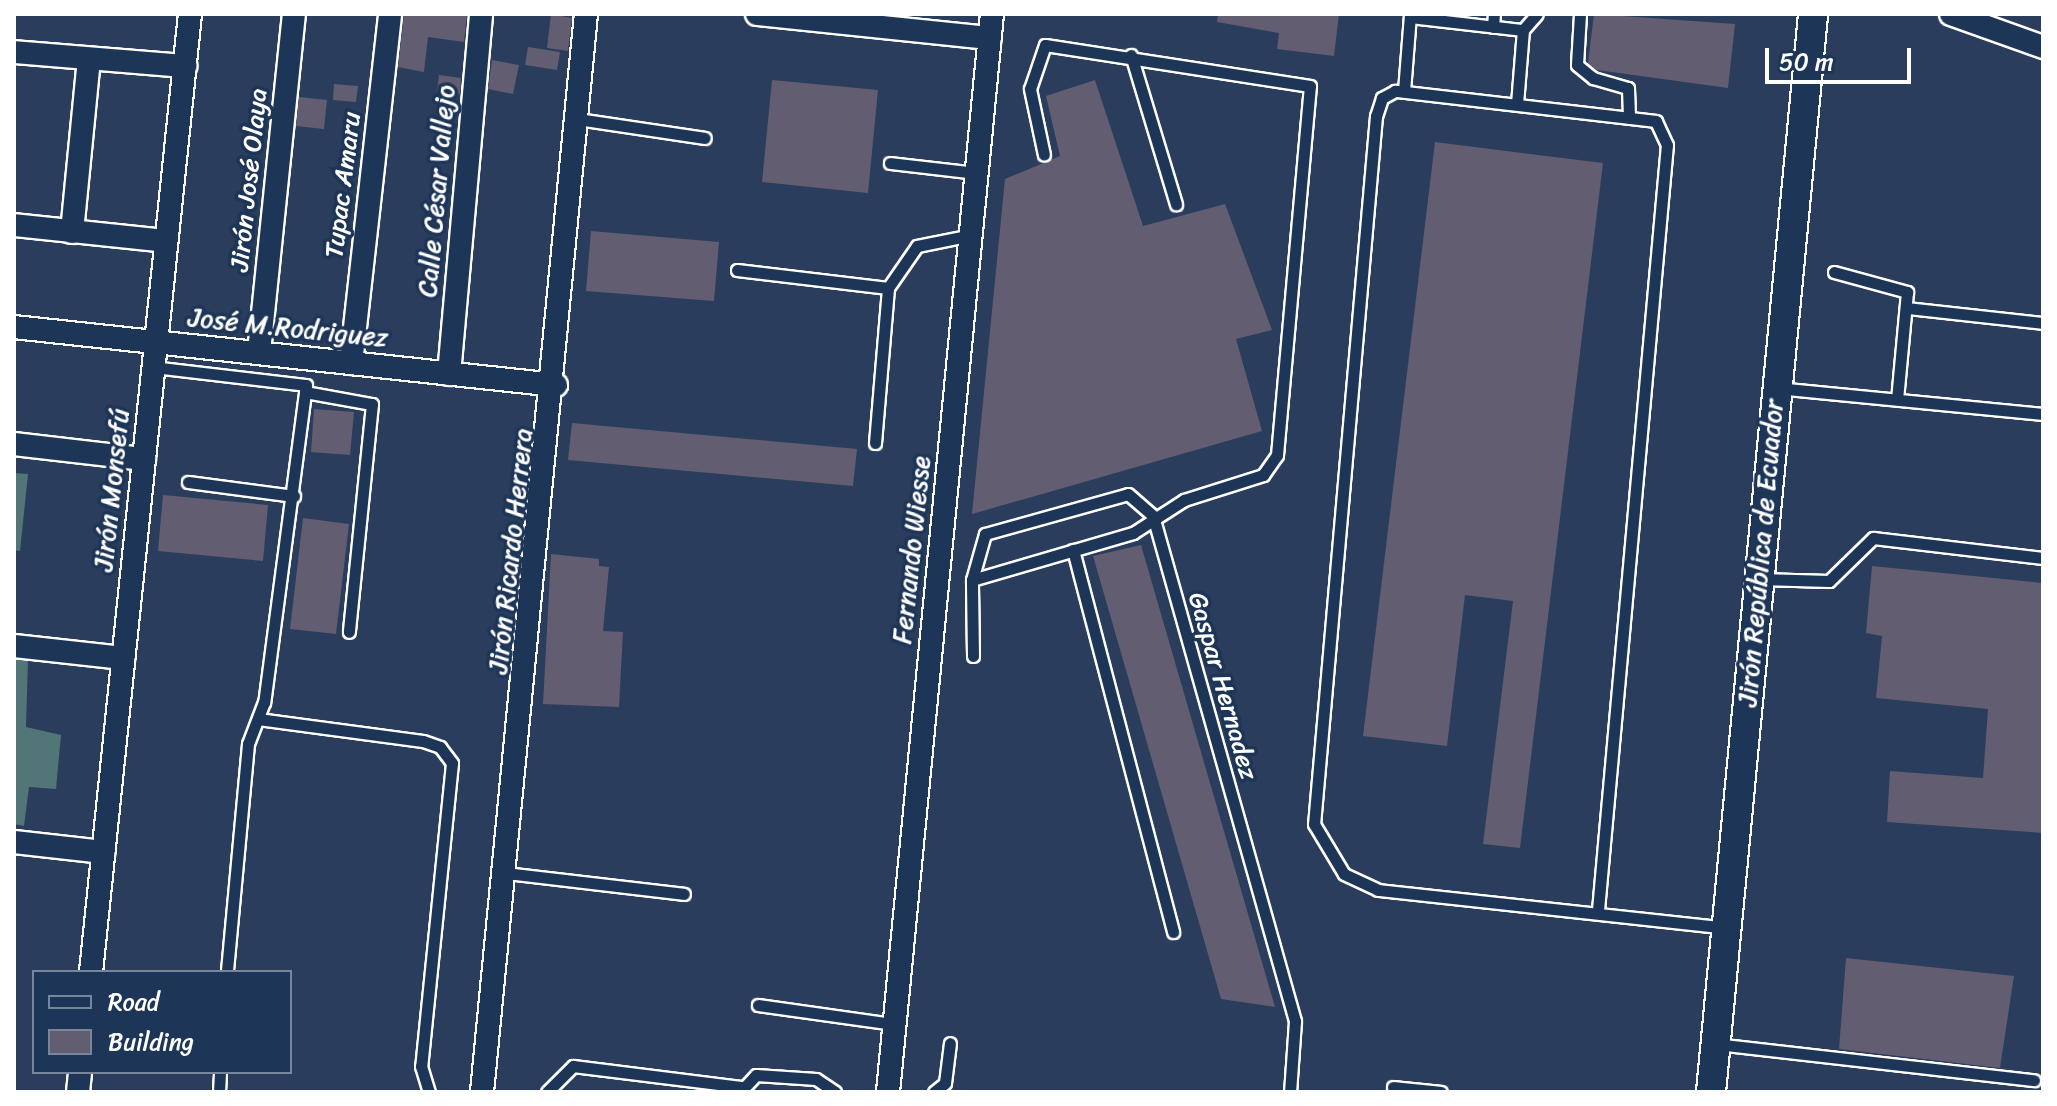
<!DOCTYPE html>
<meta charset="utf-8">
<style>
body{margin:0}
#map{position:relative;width:2057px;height:1106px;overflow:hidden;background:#2b3d5c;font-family:Sriracha,sans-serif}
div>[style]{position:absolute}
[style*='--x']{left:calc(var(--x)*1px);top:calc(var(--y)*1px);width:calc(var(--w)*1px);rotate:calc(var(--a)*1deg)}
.green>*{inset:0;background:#527577}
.building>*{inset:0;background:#625d70}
.roads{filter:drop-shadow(2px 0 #fff) drop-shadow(-2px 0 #fff) drop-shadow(0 2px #fff) drop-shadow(0 -2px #fff)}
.service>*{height:11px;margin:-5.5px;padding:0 5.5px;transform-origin:5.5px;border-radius:5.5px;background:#1d3557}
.minor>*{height:22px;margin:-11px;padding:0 11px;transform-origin:11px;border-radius:11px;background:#1d3557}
.tertiary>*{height:28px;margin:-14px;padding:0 14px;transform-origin:14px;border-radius:14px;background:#1d3557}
span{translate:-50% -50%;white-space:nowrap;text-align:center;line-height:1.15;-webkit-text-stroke:7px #1d3557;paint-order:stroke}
.street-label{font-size:26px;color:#fff}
.frame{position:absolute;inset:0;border:16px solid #fff;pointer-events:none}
.legend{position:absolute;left:32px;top:970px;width:260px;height:104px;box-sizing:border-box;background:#1d3557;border:2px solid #77869a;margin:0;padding:10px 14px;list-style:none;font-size:24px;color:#fff}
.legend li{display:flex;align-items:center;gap:16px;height:40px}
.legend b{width:40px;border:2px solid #77869a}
.scale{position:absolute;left:1765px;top:48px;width:146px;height:36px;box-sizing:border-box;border:4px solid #fff;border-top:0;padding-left:10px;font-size:24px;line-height:28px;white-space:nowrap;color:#fff;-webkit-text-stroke:6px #1d3557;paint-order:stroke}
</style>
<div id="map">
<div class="green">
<i style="clip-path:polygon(14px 473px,28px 474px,20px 551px,14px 550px)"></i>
<i style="clip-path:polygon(14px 659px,28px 660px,26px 727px,61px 735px,56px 789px,29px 787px,24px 826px,14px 824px)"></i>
</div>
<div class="building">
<i style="clip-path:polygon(404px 14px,467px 14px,464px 42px,428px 37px,424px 72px,398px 67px)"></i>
<i style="clip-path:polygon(551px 14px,572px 18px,568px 51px,547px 48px)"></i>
<i style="clip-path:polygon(1218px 14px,1339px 14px,1334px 56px,1277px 49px,1279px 33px,1217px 22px)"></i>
<i style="clip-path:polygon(1594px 14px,1735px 24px,1728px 88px,1597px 70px,1588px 63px)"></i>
<i style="clip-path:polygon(528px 47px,560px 52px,557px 70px,525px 65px)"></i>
<i style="clip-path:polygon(492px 60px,519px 65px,513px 94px,488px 89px)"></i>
<i style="clip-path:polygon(439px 75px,461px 78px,460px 94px,437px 91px)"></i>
<i style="clip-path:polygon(772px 80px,878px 90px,868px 193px,762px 182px)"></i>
<i style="clip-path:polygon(1095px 80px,1143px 226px,1225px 204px,1272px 330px,1236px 339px,1262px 431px,972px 514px,1005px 179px,1060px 156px,1046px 96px)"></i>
<i style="clip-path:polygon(334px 84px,358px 86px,356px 102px,333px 100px)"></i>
<i style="clip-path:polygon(299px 97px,327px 100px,324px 129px,296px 126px)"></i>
<i style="clip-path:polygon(1435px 142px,1603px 163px,1520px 848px,1483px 844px,1513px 601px,1465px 595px,1447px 746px,1363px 736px)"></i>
<i style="clip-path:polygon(591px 231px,719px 242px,714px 301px,586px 291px)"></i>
<i style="clip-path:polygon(314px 409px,354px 412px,350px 455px,311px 452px)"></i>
<i style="clip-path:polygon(572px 423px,857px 449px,853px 486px,568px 460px)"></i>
<i style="clip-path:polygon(163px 495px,268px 505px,263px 561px,158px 551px)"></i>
<i style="clip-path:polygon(303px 518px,349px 524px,336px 634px,290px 629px)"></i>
<i style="clip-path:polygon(1141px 545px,1275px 1007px,1221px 999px,1093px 556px)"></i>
<i style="clip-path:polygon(551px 554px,599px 559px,599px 566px,609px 567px,603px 631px,623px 632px,619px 707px,543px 704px)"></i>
<i style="clip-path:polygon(1872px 566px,2043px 583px,2043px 833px,1887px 822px,1890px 771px,1983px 778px,1988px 709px,1876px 698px,1882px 636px,1866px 633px)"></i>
<i style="clip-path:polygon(1846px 958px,2014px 976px,2000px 1068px,1839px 1049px)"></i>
</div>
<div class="roads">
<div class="service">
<i style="--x:1580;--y:14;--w:51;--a:93.4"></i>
<i style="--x:1577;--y:65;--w:21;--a:39"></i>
<i style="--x:1593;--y:78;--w:36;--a:16"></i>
<i style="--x:1628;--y:88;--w:30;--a:88"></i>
<i style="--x:1410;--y:17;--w:114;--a:6.6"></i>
<i style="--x:1493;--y:27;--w:13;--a:-86"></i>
<i style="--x:1131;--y:55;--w:156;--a:73.2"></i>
<i style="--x:1404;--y:91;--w:77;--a:-85.5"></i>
<i style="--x:1517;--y:104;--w:74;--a:-85.4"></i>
<i style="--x:1523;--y:30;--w:21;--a:-49"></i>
<i style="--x:578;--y:119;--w:128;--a:8.5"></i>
<i style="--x:890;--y:163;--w:88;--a:6.6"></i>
<i style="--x:737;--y:270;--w:152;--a:6.8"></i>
<i style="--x:888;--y:288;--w:51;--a:-55.4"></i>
<i style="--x:917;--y:246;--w:55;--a:-11.5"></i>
<i style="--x:1834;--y:272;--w:76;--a:15.3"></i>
<i style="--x:1907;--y:292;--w:108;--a:95.3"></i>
<i style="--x:1907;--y:308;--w:137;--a:6.3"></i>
<i style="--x:153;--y:367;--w:154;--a:6.7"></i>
<i style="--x:306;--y:385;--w:320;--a:97.5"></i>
<i style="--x:264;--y:702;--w:45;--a:110.9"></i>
<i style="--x:248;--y:744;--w:229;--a:95.3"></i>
<i style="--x:1777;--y:388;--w:267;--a:5.6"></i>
<i style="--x:305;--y:392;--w:68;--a:10.2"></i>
<i style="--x:372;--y:404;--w:229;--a:95.8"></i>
<i style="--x:875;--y:443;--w:156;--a:-85.2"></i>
<i style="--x:188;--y:482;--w:107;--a:7.5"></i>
<i style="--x:1073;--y:550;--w:395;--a:75.3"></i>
<i style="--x:1760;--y:579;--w:69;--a:1.7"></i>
<i style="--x:1829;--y:581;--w:62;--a:-44.3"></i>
<i style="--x:1873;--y:538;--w:171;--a:6.7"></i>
<i style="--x:972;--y:580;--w:168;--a:-16.3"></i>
<i style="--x:1133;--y:533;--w:61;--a:-32.9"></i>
<i style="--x:1184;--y:500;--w:83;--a:-17.6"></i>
<i style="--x:1263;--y:475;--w:24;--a:-55"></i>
<i style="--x:1277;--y:455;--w:370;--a:-84.9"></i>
<i style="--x:1310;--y:86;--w:268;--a:-171.2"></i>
<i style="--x:1045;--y:45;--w:46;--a:108.8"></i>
<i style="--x:1030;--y:89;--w:67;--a:78"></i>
<i style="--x:973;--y:656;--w:76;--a:-90.8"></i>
<i style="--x:972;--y:580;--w:48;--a:-74.2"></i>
<i style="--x:985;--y:534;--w:148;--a:-15.6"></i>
<i style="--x:1128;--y:494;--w:33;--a:41"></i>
<i style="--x:1153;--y:516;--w:525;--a:74.29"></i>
<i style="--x:1295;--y:1021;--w:71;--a:94"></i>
<i style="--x:258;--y:719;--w:166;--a:7.6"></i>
<i style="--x:423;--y:741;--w:18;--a:19"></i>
<i style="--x:440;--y:747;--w:20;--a:53"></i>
<i style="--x:452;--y:763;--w:305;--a:95.8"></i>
<i style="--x:421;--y:1066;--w:27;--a:73"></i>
<i style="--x:506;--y:873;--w:179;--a:6.7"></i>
<i style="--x:1598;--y:910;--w:768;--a:-84.85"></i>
<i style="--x:1667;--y:145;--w:26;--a:-115"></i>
<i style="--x:1656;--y:121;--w:263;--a:-173.4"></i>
<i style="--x:1395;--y:91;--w:15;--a:152"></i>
<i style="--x:1382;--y:98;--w:19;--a:108"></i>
<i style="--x:1376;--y:116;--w:711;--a:95"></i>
<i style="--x:1314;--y:824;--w:58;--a:59"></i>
<i style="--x:1344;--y:874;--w:38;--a:25"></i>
<i style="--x:1378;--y:890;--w:349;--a:6.2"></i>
<i style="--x:758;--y:1005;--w:137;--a:8"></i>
<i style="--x:1716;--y:1044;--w:320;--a:6.5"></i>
<i style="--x:1393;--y:1087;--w:48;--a:5.9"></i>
<i style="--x:741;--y:1091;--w:22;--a:-47"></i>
<i style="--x:756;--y:1075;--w:60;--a:3.8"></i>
<i style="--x:816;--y:1079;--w:23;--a:34"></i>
<i style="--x:219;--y:1092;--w:20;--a:-87"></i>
<i style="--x:547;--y:1092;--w:37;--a:-45"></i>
<i style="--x:573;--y:1066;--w:169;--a:7.1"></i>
<i style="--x:934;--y:1092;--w:14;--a:-39"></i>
<i style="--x:945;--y:1083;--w:40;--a:-82.9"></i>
</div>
<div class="minor">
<i style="--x:757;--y:14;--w:234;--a:5.9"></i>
<i style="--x:1951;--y:14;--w:98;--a:19.7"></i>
<i style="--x:14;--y:52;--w:172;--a:4.7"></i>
<i style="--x:14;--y:225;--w:153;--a:6"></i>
<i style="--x:72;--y:232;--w:174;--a:-84.4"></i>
<i style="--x:14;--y:327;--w:545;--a:6.11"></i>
<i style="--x:259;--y:352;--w:340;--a:-84.1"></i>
<i style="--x:351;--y:363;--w:351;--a:-83.6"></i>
<i style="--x:449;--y:374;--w:361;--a:-84.9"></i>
<i style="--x:14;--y:444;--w:131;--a:6.6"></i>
<i style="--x:14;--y:646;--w:110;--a:6.3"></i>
<i style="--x:14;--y:842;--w:90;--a:6.4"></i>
<i style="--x:91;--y:972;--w:963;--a:-84.1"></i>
<i style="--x:78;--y:1092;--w:20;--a:-84"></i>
<i style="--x:482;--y:1092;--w:1083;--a:-84.49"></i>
<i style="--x:888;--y:1092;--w:1083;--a:-84.49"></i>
</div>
<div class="tertiary">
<i style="--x:1711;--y:1092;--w:1083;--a:-84.59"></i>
</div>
</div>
<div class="street-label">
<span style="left:249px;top:180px;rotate:-84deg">Jirón José Olaya</span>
<span style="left:343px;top:185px;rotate:-83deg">Tupac Amaru</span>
<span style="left:437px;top:191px;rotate:-85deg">Calle César Vallejo</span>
<span style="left:288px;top:328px;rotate:6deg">José M.Rodriguez</span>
<span style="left:112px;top:490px;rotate:-84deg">Jirón Monsefú</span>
<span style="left:912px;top:550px;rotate:-84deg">Fernando Wiesse</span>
<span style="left:511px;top:551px;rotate:-84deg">Jirón Ricardo Herrera</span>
<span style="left:1761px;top:553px;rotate:-85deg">Jirón República de Ecuador</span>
<span style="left:1223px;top:686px;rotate:74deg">Gaspar Hernadez</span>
</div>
<div class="frame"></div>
<ul class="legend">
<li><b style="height:10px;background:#1d3557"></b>Road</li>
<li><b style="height:22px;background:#625d70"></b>Building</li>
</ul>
<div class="scale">50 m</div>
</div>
